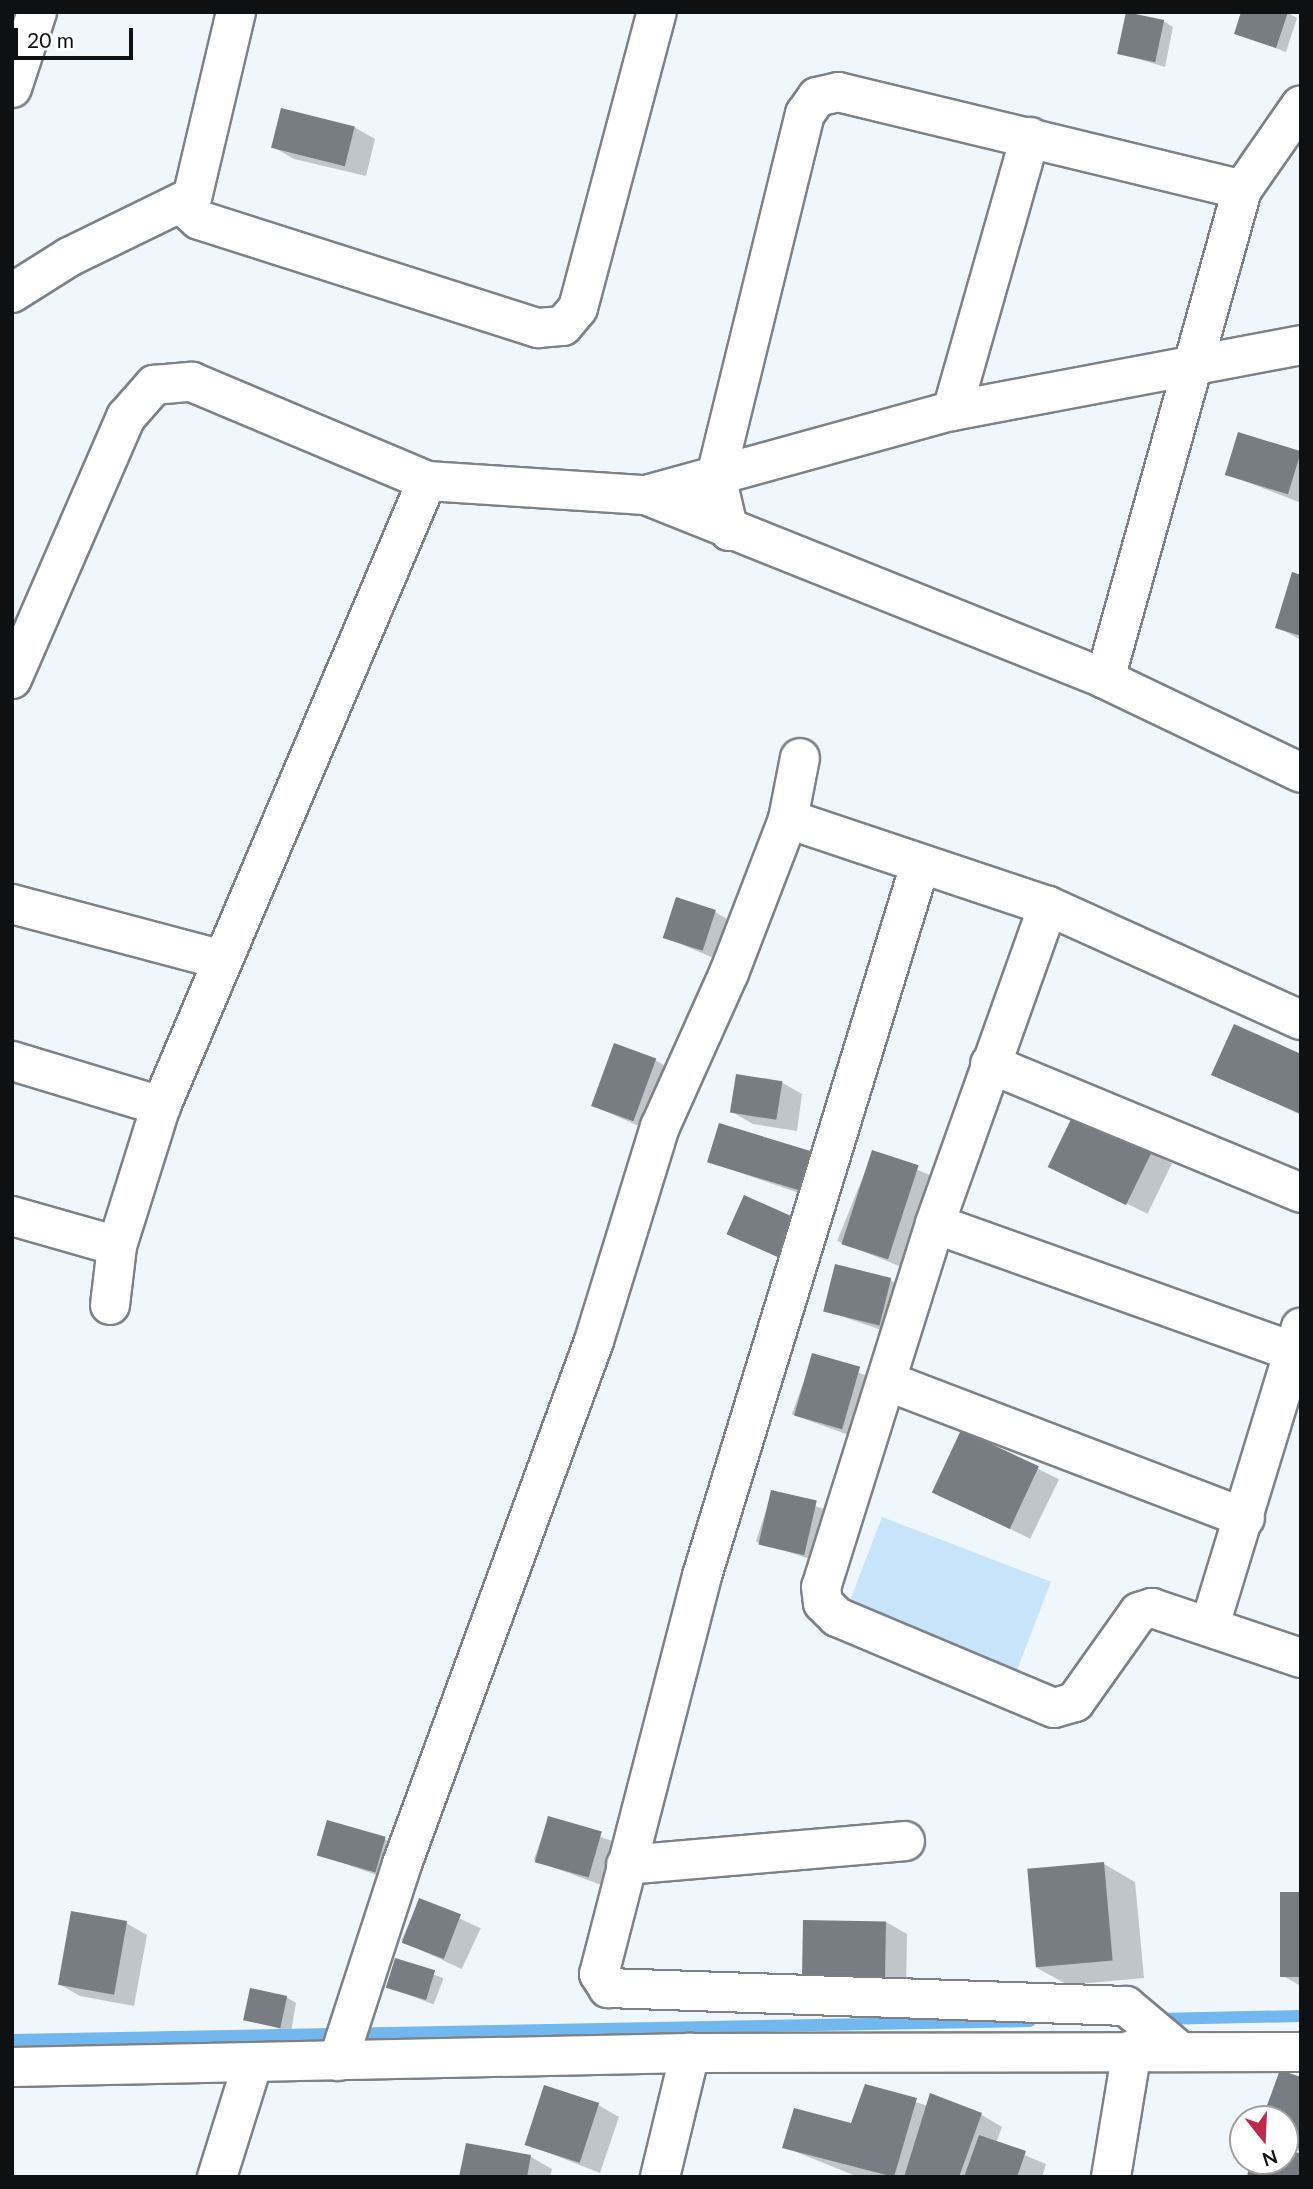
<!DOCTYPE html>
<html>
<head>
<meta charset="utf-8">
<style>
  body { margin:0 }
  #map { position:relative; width:1313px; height:2189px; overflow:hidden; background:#f0f7fc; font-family:Lato,sans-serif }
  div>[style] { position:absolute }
  .green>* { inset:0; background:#c8e4fb; transform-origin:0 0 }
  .shadow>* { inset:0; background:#0003; transform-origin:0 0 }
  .stream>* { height:12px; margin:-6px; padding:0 6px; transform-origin:6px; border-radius:6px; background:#72b8ee }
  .building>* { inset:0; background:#777d82; transform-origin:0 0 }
  .roads { filter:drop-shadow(2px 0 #7c8287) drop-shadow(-2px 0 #7c8287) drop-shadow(0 2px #7c8287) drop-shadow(0 -2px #7c8287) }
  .minor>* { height:38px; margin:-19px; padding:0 19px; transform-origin:19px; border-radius:19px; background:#fff }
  span { translate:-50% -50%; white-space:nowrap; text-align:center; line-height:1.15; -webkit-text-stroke:5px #fff; paint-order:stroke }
  .frame { position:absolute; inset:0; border:14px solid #0e1012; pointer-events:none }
  .north { position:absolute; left:1229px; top:2105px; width:70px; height:70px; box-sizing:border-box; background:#fff; border:2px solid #9f9fa0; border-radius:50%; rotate:162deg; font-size:19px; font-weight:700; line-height:28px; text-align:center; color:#0e1012 }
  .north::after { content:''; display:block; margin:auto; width:24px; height:32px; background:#bc2b4a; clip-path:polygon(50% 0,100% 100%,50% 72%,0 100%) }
  .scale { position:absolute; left:14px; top:28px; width:119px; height:32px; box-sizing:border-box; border:4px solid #0e1012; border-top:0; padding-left:9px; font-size:21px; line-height:24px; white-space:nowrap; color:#0e1012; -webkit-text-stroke:5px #fff; paint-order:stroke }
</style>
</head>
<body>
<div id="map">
  <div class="green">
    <div style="left:882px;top:1517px;width:181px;height:94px;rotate:21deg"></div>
  </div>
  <div class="shadow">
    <div style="clip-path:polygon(1286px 12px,1297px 18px,1286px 52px,1236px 33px)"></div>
    <div style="clip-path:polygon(1163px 21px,1173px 27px,1165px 67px,1118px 53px)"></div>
    <div style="clip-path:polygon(354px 127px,375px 139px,366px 176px,294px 159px,273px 147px)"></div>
    <div style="clip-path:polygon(1239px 434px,1301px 452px,1301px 503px,1227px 474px)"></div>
    <div style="clip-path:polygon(1301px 577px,1301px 640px,1277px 627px)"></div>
    <div style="clip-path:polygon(715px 912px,736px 924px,723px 962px,664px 937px)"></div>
    <div style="clip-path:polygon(1301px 1056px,1301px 1115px,1213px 1074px)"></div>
    <div style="clip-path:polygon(655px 1060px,676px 1072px,652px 1132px,592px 1105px)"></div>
    <div style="clip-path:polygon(781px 1082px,802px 1094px,797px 1131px,753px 1124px,732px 1112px)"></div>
    <div style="left:1075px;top:1116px;width:108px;height:56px;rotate:26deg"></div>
    <div style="left:873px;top:1152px;width:71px;height:96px;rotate:22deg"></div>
    <div style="clip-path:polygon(818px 1154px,828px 1203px,709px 1162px)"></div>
    <div style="clip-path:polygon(890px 1280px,911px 1292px,899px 1336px,826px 1311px)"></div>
    <div style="left:813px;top:1356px;width:72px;height:62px;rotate:20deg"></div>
    <div style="left:962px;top:1432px;width:108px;height:66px;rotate:26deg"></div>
    <div style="left:772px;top:1492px;width:70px;height:52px;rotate:18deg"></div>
    <div style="left:549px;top:1818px;width:78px;height:45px;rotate:20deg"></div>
    <div style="clip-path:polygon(385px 1839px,406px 1851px,396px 1882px,318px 1854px)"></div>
    <div style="clip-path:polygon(1104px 1864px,1135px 1882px,1144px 1978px,1068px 1985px,1037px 1968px)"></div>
    <div style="clip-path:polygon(1301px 1893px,1301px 1986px,1283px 1976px)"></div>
    <div style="left:420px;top:1900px;width:67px;height:45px;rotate:25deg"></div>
    <div style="clip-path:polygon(886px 1922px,907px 1934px,906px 1996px,825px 1996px)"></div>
    <div style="clip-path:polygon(126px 1923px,147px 1935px,134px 2006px,80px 1996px,59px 1984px)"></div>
    <div style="left:396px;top:1960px;width:51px;height:28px;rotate:21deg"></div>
    <div style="clip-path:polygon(286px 1997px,296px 2003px,291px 2032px,246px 2019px)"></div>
    <div style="clip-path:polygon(1301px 2079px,1301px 2152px,1285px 2147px,1285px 2119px,1264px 2119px)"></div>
    <div style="clip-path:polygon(866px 2086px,928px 2106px,931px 2095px,982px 2115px,1002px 2127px,996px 2143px,1046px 2164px,1042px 2177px,858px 2177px,784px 2147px,852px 2125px)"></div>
    <div style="clip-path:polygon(598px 2105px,619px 2117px,600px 2173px,526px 2144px)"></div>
    <div style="clip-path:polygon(467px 2145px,531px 2157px,552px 2169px,550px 2177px,461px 2177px)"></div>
  </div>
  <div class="stream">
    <div style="left:1157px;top:2019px;width:144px;rotate:-1.2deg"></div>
    <div style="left:12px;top:2040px;width:1018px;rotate:-1.07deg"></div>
  </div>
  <div class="building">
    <div style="left:1126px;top:12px;width:39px;height:43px;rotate:12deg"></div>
    <div style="clip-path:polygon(1241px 12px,1288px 12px,1276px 48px,1234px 34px)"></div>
    <div style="left:281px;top:108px;width:76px;height:41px;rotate:14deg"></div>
    <div style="left:1238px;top:432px;width:66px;height:45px;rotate:17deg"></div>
    <div style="clip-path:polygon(1292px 572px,1301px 575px,1301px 636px,1275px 628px)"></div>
    <div style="left:676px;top:897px;width:42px;height:43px;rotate:18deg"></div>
    <div style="clip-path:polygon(1234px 1024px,1301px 1054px,1301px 1114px,1211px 1075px)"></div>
    <div style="left:614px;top:1043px;width:45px;height:67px;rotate:20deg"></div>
    <div style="left:736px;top:1074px;width:47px;height:39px;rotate:9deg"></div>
    <div style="left:1074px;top:1113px;width:87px;height:60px;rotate:26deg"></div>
    <div style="left:719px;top:1123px;width:104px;height:41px;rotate:17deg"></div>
    <div style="left:872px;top:1150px;width:49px;height:99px;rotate:18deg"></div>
    <div style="left:744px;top:1195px;width:68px;height:43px;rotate:24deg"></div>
    <div style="left:835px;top:1264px;width:58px;height:49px;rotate:14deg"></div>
    <div style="left:812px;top:1353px;width:50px;height:65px;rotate:16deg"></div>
    <div style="left:961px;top:1430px;width:86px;height:69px;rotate:25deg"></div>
    <div style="left:771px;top:1490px;width:47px;height:56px;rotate:13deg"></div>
    <div style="left:548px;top:1816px;width:56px;height:48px;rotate:16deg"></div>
    <div style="left:327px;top:1820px;width:61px;height:37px;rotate:16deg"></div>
    <div style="left:1104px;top:1862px;width:99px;height:77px;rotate:85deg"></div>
    <div style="left:1280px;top:1892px;width:21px;height:85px"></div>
    <div style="left:419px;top:1898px;width:45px;height:48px;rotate:21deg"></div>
    <div style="left:71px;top:1911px;width:57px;height:75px;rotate:10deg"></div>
    <div style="left:803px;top:1920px;width:83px;height:65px;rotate:1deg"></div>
    <div style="left:395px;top:1958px;width:42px;height:31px;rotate:17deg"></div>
    <div style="left:250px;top:1988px;width:38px;height:33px;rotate:12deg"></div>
    <div style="clip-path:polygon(1280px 2070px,1301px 2077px,1301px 2149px,1285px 2144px,1285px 2119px,1262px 2119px)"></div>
    <div style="clip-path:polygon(865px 2084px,917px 2098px,894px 2177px,782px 2148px,794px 2108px,851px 2123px)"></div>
    <div style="left:544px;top:2085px;width:58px;height:63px;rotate:18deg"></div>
    <div style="clip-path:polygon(930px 2093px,982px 2113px,959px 2177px,904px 2177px)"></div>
    <div style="clip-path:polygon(979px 2135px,1026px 2151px,1017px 2177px,964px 2177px)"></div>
    <div style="clip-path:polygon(466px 2143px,531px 2155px,527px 2177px,459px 2177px)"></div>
    <div style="clip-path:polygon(1285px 2151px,1301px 2153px,1301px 2177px,1247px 2177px,1250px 2161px,1285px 2161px)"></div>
  </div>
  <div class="roads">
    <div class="minor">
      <div style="left:236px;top:12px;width:204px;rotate:103.3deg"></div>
      <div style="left:189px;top:211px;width:13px;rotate:42deg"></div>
      <div style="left:199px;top:220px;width:356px;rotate:17.7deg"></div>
      <div style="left:538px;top:328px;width:25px;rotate:-5deg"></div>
      <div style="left:563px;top:326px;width:23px;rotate:-50deg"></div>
      <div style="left:578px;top:308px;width:306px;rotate:-75.1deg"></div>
      <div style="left:12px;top:88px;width:80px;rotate:-71.8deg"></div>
      <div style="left:12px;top:293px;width:67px;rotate:-32.3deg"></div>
      <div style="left:69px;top:257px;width:132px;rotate:-26deg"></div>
      <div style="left:952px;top:411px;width:285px;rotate:-74.1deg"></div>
      <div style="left:646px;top:495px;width:495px;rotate:21.8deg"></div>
      <div style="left:1105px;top:679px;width:217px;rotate:25.6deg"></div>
      <div style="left:729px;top:531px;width:57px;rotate:-103.3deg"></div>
      <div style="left:716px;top:476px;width:373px;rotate:-76.2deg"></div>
      <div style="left:805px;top:114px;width:21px;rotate:-55deg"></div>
      <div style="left:817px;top:97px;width:22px;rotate:-13deg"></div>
      <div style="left:838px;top:92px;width:416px;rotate:13.6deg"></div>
      <div style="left:1242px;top:190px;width:103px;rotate:-55.2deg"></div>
      <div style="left:12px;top:679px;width:286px;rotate:-66.5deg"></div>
      <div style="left:126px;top:417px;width:43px;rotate:-48.8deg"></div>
      <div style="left:154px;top:385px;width:38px;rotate:-5deg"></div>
      <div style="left:192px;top:382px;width:255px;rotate:22.8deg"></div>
      <div style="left:1105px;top:679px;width:508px;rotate:-74.35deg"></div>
      <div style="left:788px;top:819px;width:62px;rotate:-78.9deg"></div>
      <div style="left:920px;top:865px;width:744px;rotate:107.05deg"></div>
      <div style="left:702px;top:1576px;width:411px;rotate:104.5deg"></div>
      <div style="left:599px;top:1974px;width:17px;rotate:57deg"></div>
      <div style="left:608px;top:1988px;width:518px;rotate:1.99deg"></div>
      <div style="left:1126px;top:2006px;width:67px;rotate:40.1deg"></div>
      <div style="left:12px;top:904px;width:217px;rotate:14.9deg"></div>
      <div style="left:1048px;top:906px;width:337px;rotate:109.6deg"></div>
      <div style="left:935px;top:1224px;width:380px;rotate:107.4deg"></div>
      <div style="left:821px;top:1587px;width:16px;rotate:83deg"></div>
      <div style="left:823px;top:1603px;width:20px;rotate:45deg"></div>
      <div style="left:837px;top:1617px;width:235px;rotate:22.8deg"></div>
      <div style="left:1054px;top:1708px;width:22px;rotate:-16deg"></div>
      <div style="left:1075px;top:1702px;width:110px;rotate:-54.6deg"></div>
      <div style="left:1139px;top:1612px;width:14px;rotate:-17deg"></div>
      <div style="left:1152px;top:1608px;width:157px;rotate:18.6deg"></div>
      <div style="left:12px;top:1061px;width:156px;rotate:16.8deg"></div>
      <div style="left:990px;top:1064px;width:337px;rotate:22.5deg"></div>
      <div style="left:12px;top:1216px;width:109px;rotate:15.9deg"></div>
      <div style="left:935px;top:1224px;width:381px;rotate:19.6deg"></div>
      <div style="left:110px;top:1305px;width:59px;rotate:-83.2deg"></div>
      <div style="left:117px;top:1246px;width:147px;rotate:-72.6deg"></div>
      <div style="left:161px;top:1106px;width:679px;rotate:-66.95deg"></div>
      <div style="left:427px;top:481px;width:219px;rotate:3.7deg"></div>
      <div style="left:646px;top:495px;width:317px;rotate:-15.4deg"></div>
      <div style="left:952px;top:411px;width:355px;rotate:-10.7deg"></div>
      <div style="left:889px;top:1382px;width:381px;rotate:20.9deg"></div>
      <div style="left:1210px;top:1625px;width:311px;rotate:-73deg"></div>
      <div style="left:626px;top:1865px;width:280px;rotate:-4.9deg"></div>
      <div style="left:338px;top:2061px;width:207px;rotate:-72deg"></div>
      <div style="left:402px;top:1864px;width:557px;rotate:-69.84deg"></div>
      <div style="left:594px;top:1341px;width:224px;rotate:-72.9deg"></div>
      <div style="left:660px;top:1127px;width:169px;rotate:-65.9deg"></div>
      <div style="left:729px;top:973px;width:165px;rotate:-69deg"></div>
      <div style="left:788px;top:819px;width:274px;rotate:18.5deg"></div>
      <div style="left:1048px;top:906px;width:277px;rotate:24.3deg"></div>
      <div style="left:12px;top:2067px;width:678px;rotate:-1.18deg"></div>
      <div style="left:690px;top:2053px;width:611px;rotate:-0.09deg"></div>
      <div style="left:217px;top:2177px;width:117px;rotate:-72.6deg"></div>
      <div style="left:660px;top:2177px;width:128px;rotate:-76.4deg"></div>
      <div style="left:1111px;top:2177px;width:129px;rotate:-80.6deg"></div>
    </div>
  </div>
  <div class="frame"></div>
  <div class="north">N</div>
  <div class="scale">20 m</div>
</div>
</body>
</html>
